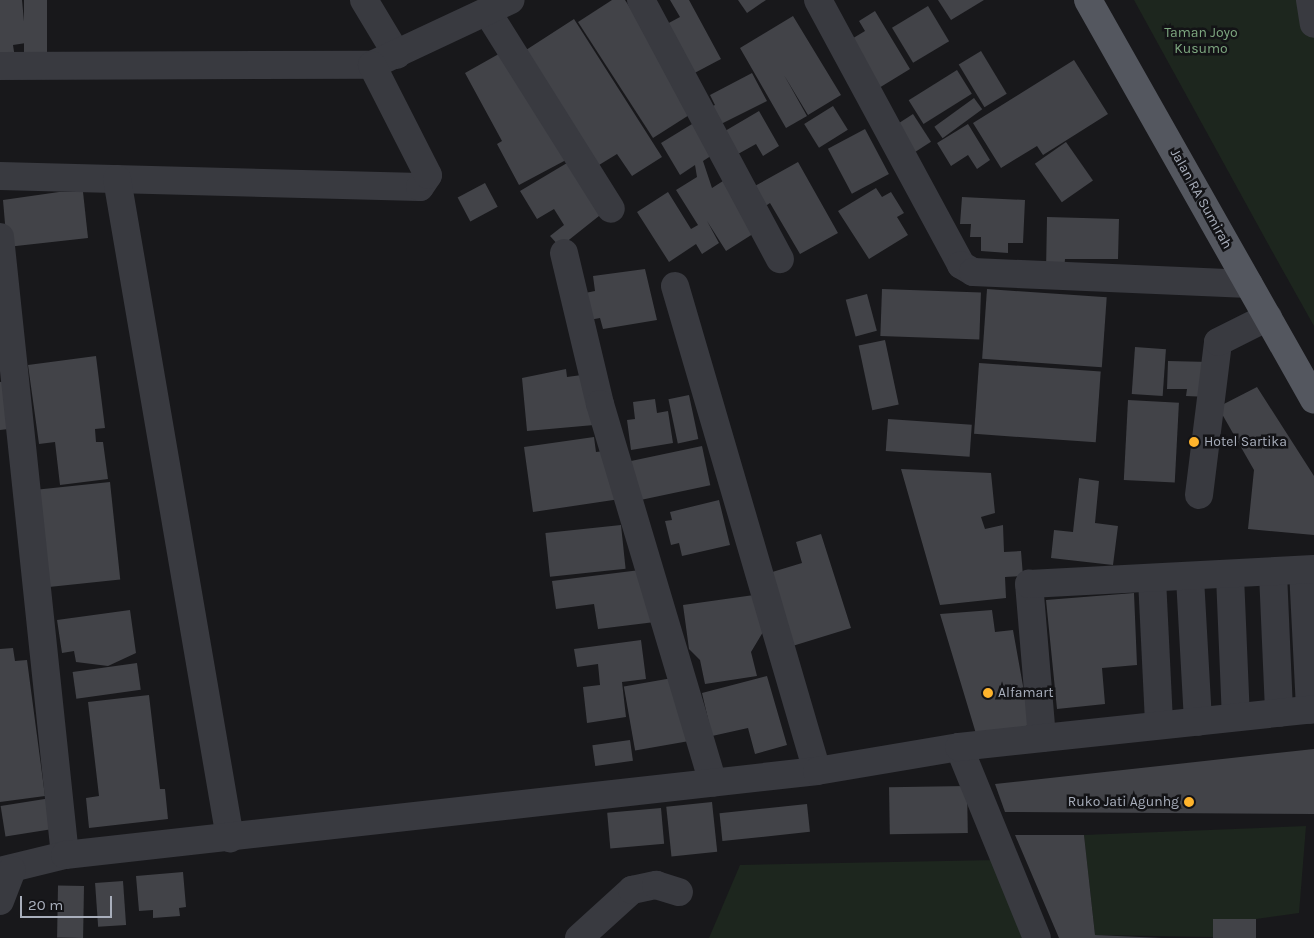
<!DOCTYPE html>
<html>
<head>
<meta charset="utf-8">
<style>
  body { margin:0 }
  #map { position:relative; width:1314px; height:938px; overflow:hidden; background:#18181b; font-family:Karla,sans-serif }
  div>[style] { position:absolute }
  .green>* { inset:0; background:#1d261e }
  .building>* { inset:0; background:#424348; transform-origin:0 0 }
  .minor>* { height:28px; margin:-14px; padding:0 14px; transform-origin:14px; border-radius:14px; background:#393a40 }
  .major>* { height:28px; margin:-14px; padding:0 14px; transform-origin:14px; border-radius:14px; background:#54575f }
  .dots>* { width:14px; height:14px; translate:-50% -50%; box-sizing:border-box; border:2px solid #131316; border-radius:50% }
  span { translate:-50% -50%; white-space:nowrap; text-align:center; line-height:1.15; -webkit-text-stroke:5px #131316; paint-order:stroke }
  .park-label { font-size:14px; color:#7ea880 }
  .street-label { font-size:14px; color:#a9afbc }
  .poi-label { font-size:14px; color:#a9afbc }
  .left { translate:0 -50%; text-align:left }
  .right { translate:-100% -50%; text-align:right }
  .scale { position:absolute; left:20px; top:896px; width:92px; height:22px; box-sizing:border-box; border:2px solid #a9afbc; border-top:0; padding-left:6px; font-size:15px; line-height:18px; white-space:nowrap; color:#a9afbc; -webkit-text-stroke:4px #131316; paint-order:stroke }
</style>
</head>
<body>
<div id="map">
  <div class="green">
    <div style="clip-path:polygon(1134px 0,1314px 0,1314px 326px,1272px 251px)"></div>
    <div style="clip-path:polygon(1306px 826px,1299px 913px,1256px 919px,1214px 919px,1214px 937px,1095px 935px,1084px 835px)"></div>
    <div style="clip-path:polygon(997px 860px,1028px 938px,709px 938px,740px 865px)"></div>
  </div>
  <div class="building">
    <div style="clip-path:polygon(0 0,22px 0,26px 43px,13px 45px,15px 58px,0 60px)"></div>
    <div style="left:24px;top:0;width:23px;height:62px"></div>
    <div style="clip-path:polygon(612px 0,625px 0,697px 110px,653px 138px,578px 22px)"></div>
    <div style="clip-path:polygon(670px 0,689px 0,721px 59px,687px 77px,665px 25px,680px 17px)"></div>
    <div style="clip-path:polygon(738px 0,766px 0,747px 13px)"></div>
    <div style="clip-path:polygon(938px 0,984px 0,951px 20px)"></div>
    <div style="left:928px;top:6px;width:41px;height:42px;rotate:59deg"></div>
    <div style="clip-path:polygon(875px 11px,910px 69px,874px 91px,845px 43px,865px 31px,859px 21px)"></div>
    <div style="clip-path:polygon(793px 16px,841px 95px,808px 115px,784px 75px,807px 116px,786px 128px,740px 48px)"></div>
    <div style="clip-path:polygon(574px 19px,662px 157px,632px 176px,617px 154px,599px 165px,526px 50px)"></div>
    <div style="clip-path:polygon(504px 51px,566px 160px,519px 185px,497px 144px,502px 141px,465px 73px)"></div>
    <div style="left:981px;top:51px;width:50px;height:26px;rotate:59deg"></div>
    <div style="clip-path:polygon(1074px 60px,1108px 114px,1043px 155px,1037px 146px,1001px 168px,973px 123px)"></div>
    <div style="left:957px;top:70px;width:28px;height:57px;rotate:58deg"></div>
    <div style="clip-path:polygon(752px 73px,767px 101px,719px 125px,710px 107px,715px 105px,710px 95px)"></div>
    <div style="left:974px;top:98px;width:14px;height:49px;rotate:54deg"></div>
    <div style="left:833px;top:106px;width:28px;height:34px;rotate:58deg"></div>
    <div style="clip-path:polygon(759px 111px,779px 146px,763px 156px,756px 144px,738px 154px,725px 131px)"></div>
    <div style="left:913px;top:114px;width:33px;height:24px;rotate:57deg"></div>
    <div style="clip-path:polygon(697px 121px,717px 152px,703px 161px,712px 188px,723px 181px,756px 232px,726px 251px,707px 221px,719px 243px,702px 254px,696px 244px,669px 262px,637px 212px,668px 192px,691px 229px,698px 225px,676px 190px,697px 177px,695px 165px,680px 175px,661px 143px)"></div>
    <div style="clip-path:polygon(968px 124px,990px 160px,977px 169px,968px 155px,951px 166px,937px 143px)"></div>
    <div style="left:865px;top:129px;width:51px;height:42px;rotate:62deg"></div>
    <div style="left:1066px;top:142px;width:47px;height:38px;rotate:55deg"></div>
    <div style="clip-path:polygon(572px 160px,604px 212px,560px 247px,550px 236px,564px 225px,554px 209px,537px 219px,520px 191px)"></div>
    <div style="clip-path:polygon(798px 162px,838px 233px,800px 254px,770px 203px,764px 207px,753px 187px)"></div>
    <div style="left:485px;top:183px;width:27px;height:31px;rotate:62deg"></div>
    <div style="clip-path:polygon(876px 188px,882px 197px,891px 192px,904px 213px,897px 217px,908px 235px,869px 259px,838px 211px)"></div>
    <div style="clip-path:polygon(59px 192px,83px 192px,88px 238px,7px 247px,3px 200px)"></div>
    <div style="clip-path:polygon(962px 197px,1025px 200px,1023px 243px,1008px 243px,1008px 253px,981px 251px,981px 237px,970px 237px,971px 224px,960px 224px)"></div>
    <div style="clip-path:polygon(1047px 217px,1119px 219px,1118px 259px,1065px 259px,1064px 272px,1046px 272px)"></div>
    <div style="clip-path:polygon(645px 269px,657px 320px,603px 329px,600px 318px,584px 321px,580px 294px,595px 291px,593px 276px)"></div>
    <div style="left:882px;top:289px;width:99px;height:47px;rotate:2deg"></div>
    <div style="left:987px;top:289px;width:120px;height:70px;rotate:4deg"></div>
    <div style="left:867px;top:294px;width:38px;height:22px;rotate:75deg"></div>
    <div style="left:885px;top:340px;width:66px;height:27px;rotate:78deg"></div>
    <div style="left:1135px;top:347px;width:31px;height:47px;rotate:4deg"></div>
    <div style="clip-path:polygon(96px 356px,105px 428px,95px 429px,96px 442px,103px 442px,108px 479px,60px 485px,55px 442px,39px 444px,28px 365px)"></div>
    <div style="clip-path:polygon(1168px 361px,1210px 362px,1209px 397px,1186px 396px,1187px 389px,1167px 389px)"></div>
    <div style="left:979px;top:363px;width:122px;height:71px;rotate:4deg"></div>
    <div style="clip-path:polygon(566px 369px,567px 377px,589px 374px,594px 425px,527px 431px,522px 378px)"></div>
    <div style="clip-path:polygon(12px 381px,17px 428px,0 430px,0 382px)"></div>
    <div style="clip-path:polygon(1257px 387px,1314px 476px,1314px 535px,1248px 529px,1254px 470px,1218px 407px)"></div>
    <div style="left:689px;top:395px;width:45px;height:21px;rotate:78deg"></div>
    <div style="clip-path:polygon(655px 399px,657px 413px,668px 411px,673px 443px,631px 450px,627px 420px,635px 419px,633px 402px)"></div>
    <div style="left:1128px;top:400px;width:51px;height:80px;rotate:3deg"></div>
    <div style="left:888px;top:419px;width:84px;height:32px;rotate:4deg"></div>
    <div style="clip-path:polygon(594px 437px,596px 452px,612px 450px,620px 499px,533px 512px,524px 447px)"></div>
    <div style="left:702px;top:446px;width:40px;height:75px;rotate:78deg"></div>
    <div style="clip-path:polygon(901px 469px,991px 473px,995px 513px,981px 517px,985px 529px,1003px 525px,1004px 552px,1021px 551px,1023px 576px,1005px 577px,1006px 598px,940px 605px)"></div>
    <div style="clip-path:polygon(1079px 478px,1099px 481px,1095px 523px,1118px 526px,1113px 565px,1051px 558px,1054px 530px,1073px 532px)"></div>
    <div style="left:110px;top:482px;width:98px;height:74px;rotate:84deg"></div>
    <div style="clip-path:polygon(719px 500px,730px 545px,682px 556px,679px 543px,671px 545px,665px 521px,672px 520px,670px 512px)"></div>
    <div style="left:621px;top:525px;width:44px;height:76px;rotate:84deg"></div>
    <div style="clip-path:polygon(821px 534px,851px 628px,786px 648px,769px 573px,802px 563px,796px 542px)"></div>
    <div style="clip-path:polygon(648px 569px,655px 622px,598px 629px,594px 604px,556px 609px,552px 581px)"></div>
    <div style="clip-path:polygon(1134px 593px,1137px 665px,1102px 668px,1105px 704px,1057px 709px,1046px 600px)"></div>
    <div style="clip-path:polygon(754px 595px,763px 632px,751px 652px,757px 676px,705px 684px,700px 660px,689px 649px,683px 605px)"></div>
    <div style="clip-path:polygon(130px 610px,136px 653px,108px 666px,76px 662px,74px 651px,62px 653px,57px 620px)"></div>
    <div style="clip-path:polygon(992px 610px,995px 632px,1013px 630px,1030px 725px,977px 737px,940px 614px)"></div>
    <div style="clip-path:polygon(641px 640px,646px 679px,622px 682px,626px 717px,587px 723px,583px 687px,600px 685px,598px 664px,577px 667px,574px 649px)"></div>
    <div style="clip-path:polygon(13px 648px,15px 661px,27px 660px,45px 796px,0 802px,0 649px)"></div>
    <div style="left:137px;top:663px;width:27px;height:65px;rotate:82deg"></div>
    <div style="clip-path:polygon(767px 676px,787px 745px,755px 754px,748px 728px,712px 736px,702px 693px)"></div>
    <div style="left:678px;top:677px;width:65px;height:55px;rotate:80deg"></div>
    <div style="clip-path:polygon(149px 695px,160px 789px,165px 789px,168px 819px,89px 828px,86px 798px,99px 796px,88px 702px)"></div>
    <div style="left:630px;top:740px;width:21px;height:38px;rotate:82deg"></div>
    <div style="clip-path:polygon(1314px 749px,1314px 814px,1005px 812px,995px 784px)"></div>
    <div style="left:967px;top:786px;width:47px;height:78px;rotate:89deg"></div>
    <div style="left:51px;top:798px;width:31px;height:51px;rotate:81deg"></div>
    <div style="left:712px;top:802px;width:50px;height:46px;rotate:84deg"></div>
    <div style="left:807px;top:804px;width:28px;height:88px;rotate:84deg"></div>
    <div style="left:661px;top:808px;width:36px;height:54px;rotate:85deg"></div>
    <div style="clip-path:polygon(1015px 835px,1084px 835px,1095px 935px,1162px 938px,1059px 938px)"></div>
    <div style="clip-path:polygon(183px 872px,186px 907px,179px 908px,180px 916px,153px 918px,153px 910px,139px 911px,136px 876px)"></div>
    <div style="left:123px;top:881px;width:44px;height:28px;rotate:86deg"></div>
    <div style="left:84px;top:886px;width:52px;height:26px;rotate:91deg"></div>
    <div style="left:1213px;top:919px;width:43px;height:19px"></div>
  </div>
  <div class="minor">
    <div style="left:364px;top:0;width:64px;rotate:59deg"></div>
    <div style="left:641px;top:0;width:294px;rotate:61.8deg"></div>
    <div style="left:818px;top:0;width:301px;rotate:61.6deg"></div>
    <div style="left:961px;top:265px;width:14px;rotate:30deg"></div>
    <div style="left:973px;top:272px;width:276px;rotate:2.5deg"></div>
    <div style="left:1310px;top:0;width:24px;rotate:81deg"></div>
    <div style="left:488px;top:13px;width:231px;rotate:57.9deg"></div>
    <div style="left:0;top:66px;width:372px;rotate:-0.2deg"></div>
    <div style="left:372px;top:65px;width:153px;rotate:-25.1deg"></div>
    <div style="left:0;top:176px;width:420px;rotate:1.5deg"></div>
    <div style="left:420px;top:187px;width:14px;rotate:-56deg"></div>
    <div style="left:428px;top:175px;width:123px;rotate:-117deg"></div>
    <div style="left:117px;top:179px;width:669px;rotate:80.27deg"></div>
    <div style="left:0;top:237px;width:621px;rotate:84deg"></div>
    <div style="left:564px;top:253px;width:155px;rotate:76.6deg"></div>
    <div style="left:600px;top:404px;width:395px;rotate:73.4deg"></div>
    <div style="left:675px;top:286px;width:505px;rotate:73.68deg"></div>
    <div style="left:1199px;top:495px;width:154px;rotate:-82.9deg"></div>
    <div style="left:1218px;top:342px;width:56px;rotate:-26.6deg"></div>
    <div style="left:1303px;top:570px;width:140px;rotate:87.1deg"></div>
    <div style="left:1273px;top:573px;width:140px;rotate:87.5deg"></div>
    <div style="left:1230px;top:576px;width:141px;rotate:87.6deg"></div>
    <div style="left:1190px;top:578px;width:144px;rotate:86.8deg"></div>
    <div style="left:1152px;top:579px;width:145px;rotate:87.2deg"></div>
    <div style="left:1042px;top:738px;width:155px;rotate:-94.8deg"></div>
    <div style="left:1029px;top:584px;width:285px;rotate:-3deg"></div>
    <div style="left:959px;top:747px;width:206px;rotate:67.8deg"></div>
    <div style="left:0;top:871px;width:67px;rotate:-13.8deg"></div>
    <div style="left:65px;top:855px;width:757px;rotate:-6.37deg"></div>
    <div style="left:817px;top:771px;width:144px;rotate:-9.6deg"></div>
    <div style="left:959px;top:747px;width:357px;rotate:-6.1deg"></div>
    <div style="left:0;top:901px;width:33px;rotate:-69deg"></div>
    <div style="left:579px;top:938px;width:72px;rotate:-42.2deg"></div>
    <div style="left:632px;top:890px;width:25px;rotate:-12deg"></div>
    <div style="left:656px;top:885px;width:24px;rotate:17deg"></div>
  </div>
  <div class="major">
    <div style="left:1088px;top:0;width:459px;rotate:60.5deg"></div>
  </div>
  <div class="dots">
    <div style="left:1194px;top:442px;background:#ffb42c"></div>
    <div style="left:988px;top:693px;background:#ffb42c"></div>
    <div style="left:1189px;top:802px;background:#ffb42c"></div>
  </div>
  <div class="park-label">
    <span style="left:1201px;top:41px">Taman Joyo<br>Kusumo</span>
  </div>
  <div class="street-label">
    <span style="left:1201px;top:199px;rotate:61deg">Jalan RA Sumirah</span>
  </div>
  <div class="poi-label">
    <span class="left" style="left:1204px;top:442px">Hotel Sartika</span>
    <span class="left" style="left:998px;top:693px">Alfamart</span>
    <span class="right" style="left:1179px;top:802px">Ruko Jati Agunhg</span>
  </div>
  <div class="scale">20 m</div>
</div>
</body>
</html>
